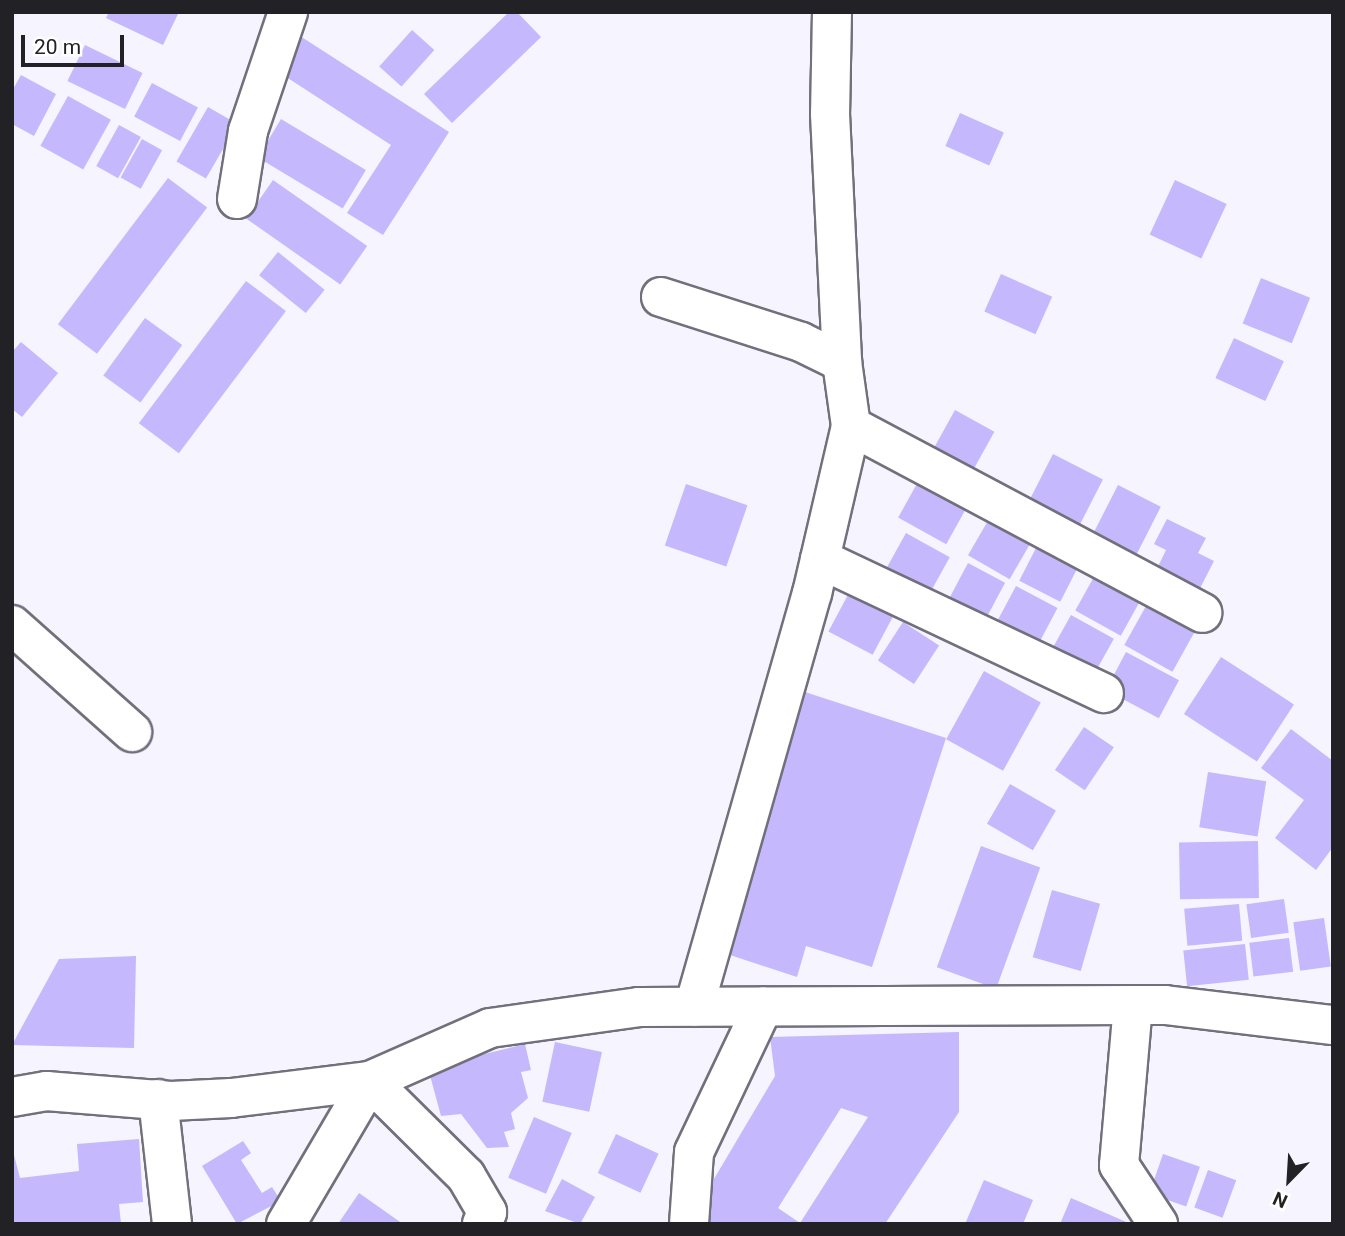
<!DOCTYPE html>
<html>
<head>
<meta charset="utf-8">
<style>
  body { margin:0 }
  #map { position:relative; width:1345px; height:1236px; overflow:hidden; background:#f6f4ff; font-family:Roboto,sans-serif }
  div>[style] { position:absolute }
  .building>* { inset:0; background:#c5b8fd; transform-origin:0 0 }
  .roads { filter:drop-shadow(2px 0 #71707b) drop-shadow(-2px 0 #71707b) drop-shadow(0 2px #71707b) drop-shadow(0 -2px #71707b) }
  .minor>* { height:38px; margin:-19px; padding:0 19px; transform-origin:19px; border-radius:19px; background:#fff }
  span { translate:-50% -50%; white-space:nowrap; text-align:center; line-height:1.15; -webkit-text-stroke:7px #fff; paint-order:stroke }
  .frame { position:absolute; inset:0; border:14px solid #222126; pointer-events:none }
  .north { position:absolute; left:1254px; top:1145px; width:70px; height:70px; -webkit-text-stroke:5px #fff; paint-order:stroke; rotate:204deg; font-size:19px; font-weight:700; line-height:28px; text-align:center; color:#222126 }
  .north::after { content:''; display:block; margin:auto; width:24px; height:32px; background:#222126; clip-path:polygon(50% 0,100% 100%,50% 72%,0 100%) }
  .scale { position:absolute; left:21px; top:35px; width:103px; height:32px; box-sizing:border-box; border:4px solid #222126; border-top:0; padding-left:9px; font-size:21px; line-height:24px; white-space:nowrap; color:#222126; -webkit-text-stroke:5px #fff; paint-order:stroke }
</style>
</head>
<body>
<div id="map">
  <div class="building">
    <div style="clip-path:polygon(109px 12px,179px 12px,163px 45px,106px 18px)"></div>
    <div style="clip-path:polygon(509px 12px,517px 12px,541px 37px,452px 123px,424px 94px)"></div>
    <div style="left:412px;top:30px;width:30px;height:49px;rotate:42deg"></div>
    <div style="clip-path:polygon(300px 36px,449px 132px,383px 235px,347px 213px,391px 145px,277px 71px)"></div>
    <div style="left:85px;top:45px;width:64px;height:40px;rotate:26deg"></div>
    <div style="clip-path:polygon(21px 75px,56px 94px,34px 136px,12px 124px,12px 91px)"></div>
    <div style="left:152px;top:83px;width:52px;height:38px;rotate:28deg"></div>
    <div style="left:68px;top:96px;width:49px;height:57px;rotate:29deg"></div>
    <div style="left:208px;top:107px;width:34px;height:63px;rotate:30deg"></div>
    <div style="left:960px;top:113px;width:48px;height:36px;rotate:24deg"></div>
    <div style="left:281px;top:119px;width:99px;height:45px;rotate:31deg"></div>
    <div style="left:119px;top:125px;width:25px;height:47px;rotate:29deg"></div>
    <div style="left:142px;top:139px;width:23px;height:44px;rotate:29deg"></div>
    <div style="left:168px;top:178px;width:49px;height:183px;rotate:37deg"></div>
    <div style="left:273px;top:180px;width:115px;height:47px;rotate:35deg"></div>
    <div style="left:1175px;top:180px;width:57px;height:60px;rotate:25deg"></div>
    <div style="left:278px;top:252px;width:60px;height:30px;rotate:39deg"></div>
    <div style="left:1001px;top:274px;width:56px;height:41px;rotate:24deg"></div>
    <div style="left:1261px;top:278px;width:53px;height:49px;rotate:22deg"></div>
    <div style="left:246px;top:281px;width:50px;height:178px;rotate:37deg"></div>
    <div style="left:145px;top:318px;width:46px;height:71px;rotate:36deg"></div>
    <div style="left:1234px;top:338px;width:55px;height:44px;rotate:25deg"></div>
    <div style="clip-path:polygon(21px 342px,58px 373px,22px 417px,12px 409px,12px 352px)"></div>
    <div style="left:955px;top:410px;width:45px;height:48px;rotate:29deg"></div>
    <div style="left:1053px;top:454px;width:56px;height:59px;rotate:27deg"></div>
    <div style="left:919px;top:480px;width:55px;height:43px;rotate:29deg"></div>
    <div style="left:686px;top:484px;width:65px;height:65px;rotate:19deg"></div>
    <div style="left:1118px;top:485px;width:48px;height:54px;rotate:27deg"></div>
    <div style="left:989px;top:519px;width:48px;height:42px;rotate:30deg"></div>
    <div style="clip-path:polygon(1167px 519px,1206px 538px,1198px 553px,1214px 561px,1193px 602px,1151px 581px,1166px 550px,1154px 544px)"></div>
    <div style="left:906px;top:533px;width:50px;height:48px;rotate:29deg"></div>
    <div style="left:1037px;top:546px;width:46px;height:39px;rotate:27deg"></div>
    <div style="left:968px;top:563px;width:42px;height:48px;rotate:28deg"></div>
    <div style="left:1100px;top:566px;width:52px;height:51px;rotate:29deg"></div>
    <div style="left:1016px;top:586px;width:47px;height:46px;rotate:28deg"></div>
    <div style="left:851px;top:589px;width:50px;height:48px;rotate:28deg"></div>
    <div style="left:1151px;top:597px;width:55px;height:55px;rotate:29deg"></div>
    <div style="left:1071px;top:615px;width:49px;height:47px;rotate:29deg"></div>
    <div style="left:903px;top:622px;width:43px;height:46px;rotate:33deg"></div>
    <div style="left:1126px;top:652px;width:60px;height:43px;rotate:28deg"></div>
    <div style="left:1221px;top:657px;width:87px;height:68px;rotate:33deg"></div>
    <div style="left:984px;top:671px;width:65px;height:78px;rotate:29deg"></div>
    <div style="clip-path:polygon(805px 692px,946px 738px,872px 967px,806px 946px,797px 977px,721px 952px)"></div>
    <div style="left:1084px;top:727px;width:36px;height:52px;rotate:34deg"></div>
    <div style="clip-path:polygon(1291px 729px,1333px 761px,1333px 847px,1316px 870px,1275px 838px,1304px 800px,1261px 768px)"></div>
    <div style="left:1208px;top:772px;width:59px;height:56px;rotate:9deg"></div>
    <div style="left:1010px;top:784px;width:53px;height:46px;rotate:30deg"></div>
    <div style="left:1258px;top:841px;width:57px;height:79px;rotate:89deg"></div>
    <div style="left:981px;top:846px;width:63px;height:129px;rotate:20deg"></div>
    <div style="left:1052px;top:890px;width:50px;height:70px;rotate:16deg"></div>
    <div style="left:1284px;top:899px;width:34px;height:38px;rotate:82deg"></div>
    <div style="left:1239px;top:904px;width:37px;height:55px;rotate:85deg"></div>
    <div style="left:1324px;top:918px;width:49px;height:31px;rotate:82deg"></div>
    <div style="left:1289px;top:938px;width:34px;height:40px;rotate:83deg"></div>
    <div style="left:1245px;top:944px;width:36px;height:62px;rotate:84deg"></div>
    <div style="clip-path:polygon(136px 956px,134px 1048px,12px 1045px,59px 959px)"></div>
    <div style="clip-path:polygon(evenodd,959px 1032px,959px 1112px,885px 1224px,706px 1224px,695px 1211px,775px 1076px,770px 1037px,959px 1032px,841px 1108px,868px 1117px,800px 1223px,778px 1208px,841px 1108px)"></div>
    <div style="left:555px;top:1042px;width:48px;height:61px;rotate:12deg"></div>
    <div style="clip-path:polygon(525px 1044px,531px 1070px,521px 1072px,528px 1098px,511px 1113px,515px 1129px,504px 1132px,509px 1147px,487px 1148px,461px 1114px,441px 1116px,428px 1068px)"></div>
    <div style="left:534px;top:1117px;width:41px;height:66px;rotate:23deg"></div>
    <div style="left:616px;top:1134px;width:47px;height:43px;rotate:25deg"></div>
    <div style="clip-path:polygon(139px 1139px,143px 1202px,119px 1204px,121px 1224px,12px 1224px,12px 1147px,20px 1178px,79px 1171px,77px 1144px)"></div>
    <div style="clip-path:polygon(243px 1141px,251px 1153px,241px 1160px,262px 1193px,272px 1187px,281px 1201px,237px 1224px,202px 1166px)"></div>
    <div style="left:1163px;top:1154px;width:39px;height:42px;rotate:19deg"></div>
    <div style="left:1208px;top:1170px;width:30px;height:40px;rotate:20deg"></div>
    <div style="clip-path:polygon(562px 1179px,595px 1197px,580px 1224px,545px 1211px)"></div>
    <div style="clip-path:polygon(984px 1180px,1033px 1200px,1023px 1224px,965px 1224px)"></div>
    <div style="clip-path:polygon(359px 1193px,403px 1224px,338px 1224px)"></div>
    <div style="clip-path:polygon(1071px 1198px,1131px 1224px,1060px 1224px)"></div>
  </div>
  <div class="roads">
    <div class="minor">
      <div style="left:832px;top:12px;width:102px;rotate:91.1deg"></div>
      <div style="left:830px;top:114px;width:248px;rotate:87.2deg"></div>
      <div style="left:237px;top:199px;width:69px;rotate:-80.8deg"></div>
      <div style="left:248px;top:131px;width:126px;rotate:-71.4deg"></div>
      <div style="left:661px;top:297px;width:147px;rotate:17.8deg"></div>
      <div style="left:801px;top:342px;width:46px;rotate:26deg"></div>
      <div style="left:842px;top:362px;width:65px;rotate:82deg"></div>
      <div style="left:851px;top:426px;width:171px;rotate:103.1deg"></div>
      <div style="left:812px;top:593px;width:430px;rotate:105.9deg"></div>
      <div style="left:851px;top:426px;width:398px;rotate:28deg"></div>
      <div style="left:820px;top:559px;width:314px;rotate:25.3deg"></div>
      <div style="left:12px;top:625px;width:161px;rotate:41.7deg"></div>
      <div style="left:1133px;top:1005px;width:161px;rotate:95deg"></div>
      <div style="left:1119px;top:1165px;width:71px;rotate:56.5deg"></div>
      <div style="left:12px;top:1097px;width:35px;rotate:-10deg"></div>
      <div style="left:46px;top:1091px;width:125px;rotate:4.6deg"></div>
      <div style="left:171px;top:1101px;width:60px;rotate:-2.9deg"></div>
      <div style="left:231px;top:1098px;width:140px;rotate:-7deg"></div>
      <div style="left:370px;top:1081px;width:131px;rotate:-23.8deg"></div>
      <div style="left:490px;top:1028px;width:150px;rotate:-8deg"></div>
      <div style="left:639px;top:1007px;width:526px;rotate:-0.22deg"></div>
      <div style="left:1165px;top:1005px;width:169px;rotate:6.8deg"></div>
      <div style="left:158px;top:1099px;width:126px;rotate:83.6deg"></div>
      <div style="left:286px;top:1224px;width:166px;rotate:-59.6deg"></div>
      <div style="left:370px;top:1081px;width:135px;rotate:44.7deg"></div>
      <div style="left:466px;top:1176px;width:42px;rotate:59.7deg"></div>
      <div style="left:487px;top:1212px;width:13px;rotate:113deg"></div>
      <div style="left:689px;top:1224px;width:72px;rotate:-86deg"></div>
      <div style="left:694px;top:1152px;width:161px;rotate:-64.6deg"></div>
    </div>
  </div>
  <div class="frame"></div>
  <div class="north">N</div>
  <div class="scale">20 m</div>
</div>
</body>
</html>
